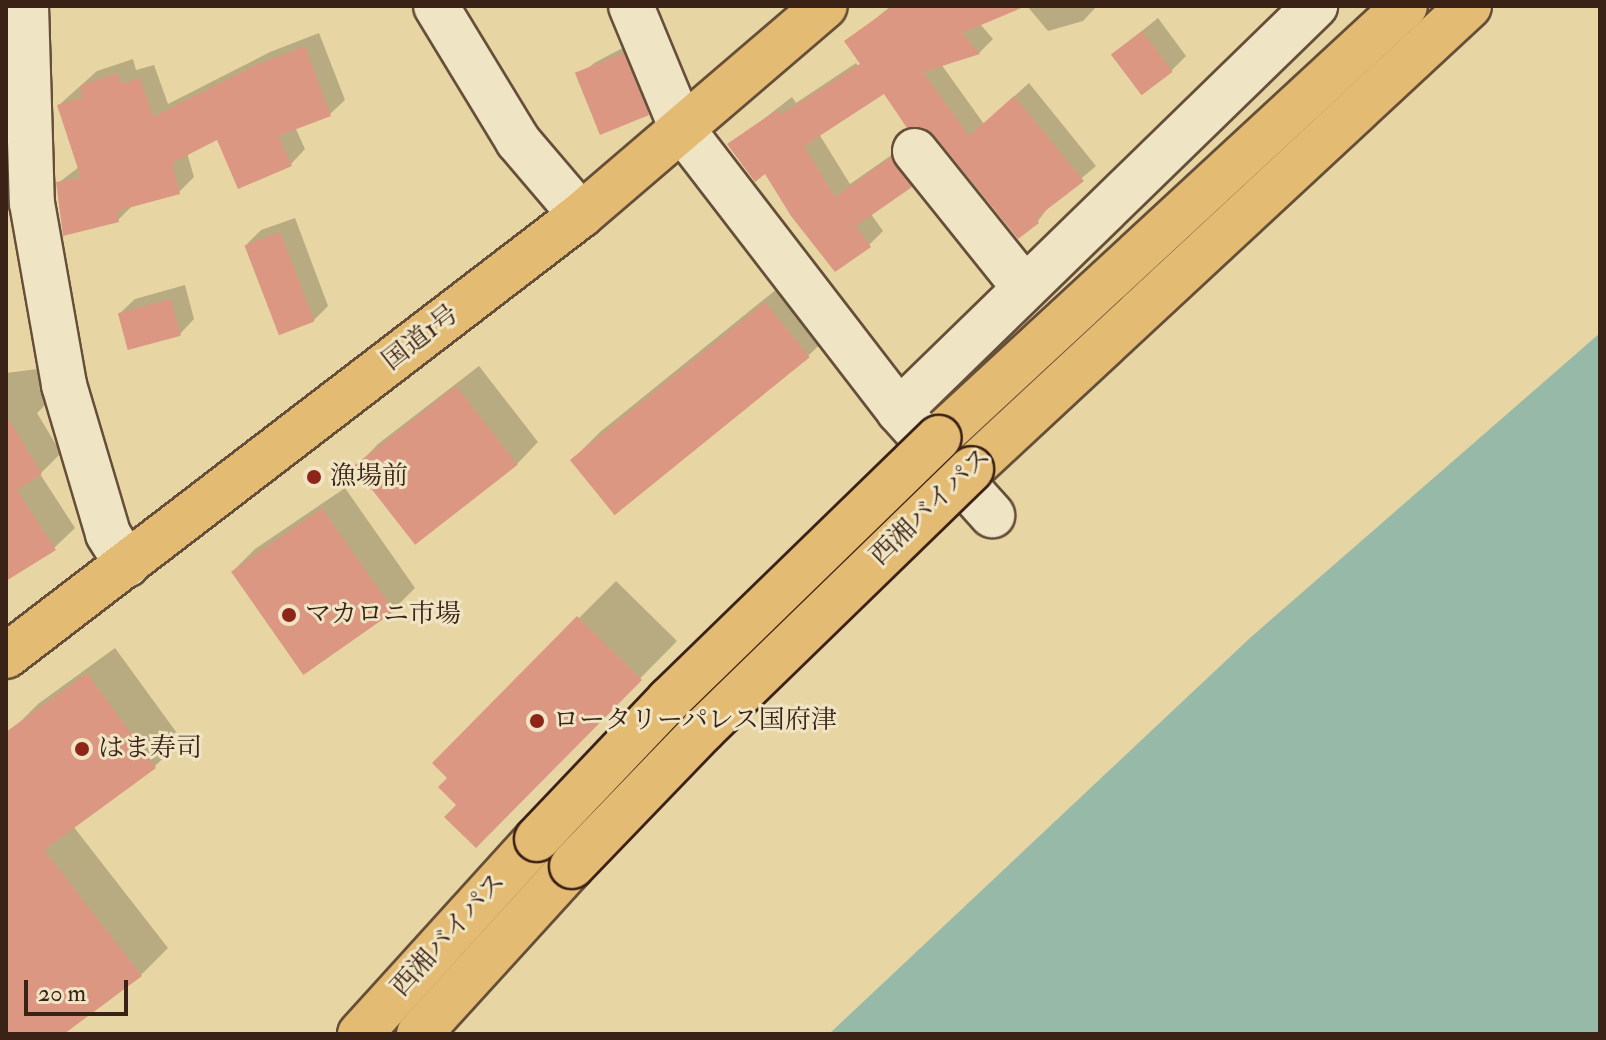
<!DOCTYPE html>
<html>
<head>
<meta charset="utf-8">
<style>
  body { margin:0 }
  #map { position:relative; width:1606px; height:1040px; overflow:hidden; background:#e7d6a3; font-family:"IM FELL Double Pica","Noto Serif JP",serif }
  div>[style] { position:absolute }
  .water>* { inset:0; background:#97b9a8 }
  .shadow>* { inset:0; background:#0003 }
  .building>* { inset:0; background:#db9781; transform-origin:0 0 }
  .roads { filter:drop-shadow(2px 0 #664f3a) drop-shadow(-2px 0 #664f3a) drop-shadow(0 2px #664f3a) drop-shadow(0 -2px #664f3a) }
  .minor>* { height:44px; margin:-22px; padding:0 22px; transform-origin:22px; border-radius:22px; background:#efe4c3 }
  .highway>* { height:44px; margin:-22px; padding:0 22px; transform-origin:22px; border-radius:22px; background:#e4bb72 }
  .bridges { filter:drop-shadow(2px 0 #3b2217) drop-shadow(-2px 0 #3b2217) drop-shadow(0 2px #3b2217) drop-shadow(0 -2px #3b2217) }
  .highway-bridge>* { height:44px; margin:-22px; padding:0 22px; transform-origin:22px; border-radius:22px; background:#e4bb72 }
  .dots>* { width:22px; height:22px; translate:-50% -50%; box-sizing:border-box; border:4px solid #efe4c3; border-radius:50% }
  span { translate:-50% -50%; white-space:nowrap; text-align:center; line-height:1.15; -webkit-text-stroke:6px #efe4c3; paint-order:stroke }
  .street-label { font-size:26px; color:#3b2217 }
  .poi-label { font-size:26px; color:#3b2217 }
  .left { translate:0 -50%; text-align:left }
  .frame { position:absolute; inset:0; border:8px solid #3b2217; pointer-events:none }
  .scale { position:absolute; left:24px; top:980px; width:104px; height:36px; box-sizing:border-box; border:4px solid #3b2217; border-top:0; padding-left:10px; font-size:24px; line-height:28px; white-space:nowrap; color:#3b2217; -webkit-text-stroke:6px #efe4c3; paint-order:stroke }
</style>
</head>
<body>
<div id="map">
  <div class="water">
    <div style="clip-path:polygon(1600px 333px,1600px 1034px,829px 1034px,1250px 638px)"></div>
  </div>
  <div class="shadow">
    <div style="clip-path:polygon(891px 6px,1025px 6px,980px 24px,993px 39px,979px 53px,941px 64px,984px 124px,1029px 83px,1096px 166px,1050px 205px,1038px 221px,885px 91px,819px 134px,850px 184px,906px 145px,925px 171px,871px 214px,883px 231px,869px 245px,730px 145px,792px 97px,796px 103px,856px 63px,860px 68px,866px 64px,853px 37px)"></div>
    <div style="clip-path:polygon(1027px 6px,1095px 6px,1096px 7px,1083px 21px,1048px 31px)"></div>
    <div style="clip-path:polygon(1158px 18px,1186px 56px,1171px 71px,1112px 55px)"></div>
    <div style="clip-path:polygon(319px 33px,345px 100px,330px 114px,295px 127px,305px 149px,291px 164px,218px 137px,187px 153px,194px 177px,179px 192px,134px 204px,118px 220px,58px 183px,79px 167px,59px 105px,97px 71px,133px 59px,136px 70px,154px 65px,168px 104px,270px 52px)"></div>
    <div style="clip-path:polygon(638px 40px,663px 98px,648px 113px,579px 77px,594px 63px)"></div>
    <div style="clip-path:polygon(6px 97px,18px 97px,20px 143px,6px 157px)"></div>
    <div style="clip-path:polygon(295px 218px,328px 306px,313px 321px,246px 245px,261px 230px)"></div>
    <div style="clip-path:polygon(794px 275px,837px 328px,809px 355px,615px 513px,572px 460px,600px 432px)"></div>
    <div style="clip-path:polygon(185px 285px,194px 319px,180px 334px,120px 313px,135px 299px)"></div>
    <div style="clip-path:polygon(479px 366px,538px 442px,517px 464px,357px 466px,378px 444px)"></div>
    <div style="clip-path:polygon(45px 368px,49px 401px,37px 413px,61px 453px,40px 474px,75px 528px,54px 548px,6px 578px,6px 373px)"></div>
    <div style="clip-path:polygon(345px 488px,415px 588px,393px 610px,303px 672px,233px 571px,255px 549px)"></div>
    <div style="clip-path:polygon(616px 581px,677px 641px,476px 845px,450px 778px,434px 763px)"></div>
    <div style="clip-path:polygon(115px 648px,182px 740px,155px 766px,73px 826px,168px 948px,141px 975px,60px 1034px,6px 1034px,6px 749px,11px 731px,38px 704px)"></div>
  </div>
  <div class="building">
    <div style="clip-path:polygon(893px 6px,1026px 6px,962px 33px,980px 54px,923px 72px,969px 136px,1014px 96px,1084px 181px,1036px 218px,1039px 223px,1018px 239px,934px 135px,923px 128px,907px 128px,884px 94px,804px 146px,835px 197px,891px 157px,912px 187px,856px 226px,871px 247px,835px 272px,791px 216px,765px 174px,755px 182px,727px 144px,777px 110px,781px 115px,860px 64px,844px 41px)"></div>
    <div style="left:1142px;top:31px;width:51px;height:39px;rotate:53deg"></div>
    <div style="clip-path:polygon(305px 46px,331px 116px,278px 136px,292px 166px,238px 189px,217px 140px,172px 163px,180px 194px,117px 211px,119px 222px,63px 236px,56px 182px,81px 178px,57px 105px,83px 97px,80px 86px,118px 73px,122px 84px,140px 78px,153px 117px,254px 66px)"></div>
    <div style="left:624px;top:53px;width:67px;height:53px;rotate:68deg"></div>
    <div style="left:280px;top:232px;width:96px;height:38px;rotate:69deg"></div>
    <div style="left:171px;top:299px;width:38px;height:55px;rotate:75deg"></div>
    <div style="left:765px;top:302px;width:71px;height:251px;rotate:51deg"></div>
    <div style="left:456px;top:386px;width:100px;height:130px;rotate:52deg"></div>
    <div style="clip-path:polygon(6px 415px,42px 474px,17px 490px,56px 550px,6px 581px)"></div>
    <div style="left:322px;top:508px;width:126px;height:111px;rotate:55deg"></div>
    <div style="clip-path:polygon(577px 616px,642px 680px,476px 848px,444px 817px,456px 805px,438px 787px,447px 778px,432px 763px)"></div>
    <div style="clip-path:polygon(87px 673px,156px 768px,44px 850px,142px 976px,64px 1034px,6px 1034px,6px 732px)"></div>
  </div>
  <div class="roads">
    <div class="minor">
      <div style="left:26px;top:6px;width:197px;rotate:88.3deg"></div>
      <div style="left:32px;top:203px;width:185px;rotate:80deg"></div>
      <div style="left:64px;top:385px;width:155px;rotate:73.5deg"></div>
      <div style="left:108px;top:534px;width:36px;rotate:58deg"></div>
      <div style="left:436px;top:6px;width:158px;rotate:58.7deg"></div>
      <div style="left:518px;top:141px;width:97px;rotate:49.6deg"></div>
      <div style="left:631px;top:6px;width:133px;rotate:67.5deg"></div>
      <div style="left:682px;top:129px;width:356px;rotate:52.4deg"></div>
      <div style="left:899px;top:411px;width:140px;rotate:48.2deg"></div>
      <div style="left:915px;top:151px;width:174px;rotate:51.3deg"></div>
      <div style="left:899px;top:411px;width:581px;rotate:-44.23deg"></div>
    </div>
    <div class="highway">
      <div style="left:938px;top:438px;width:636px;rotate:-42.77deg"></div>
      <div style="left:971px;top:469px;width:680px;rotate:-42.91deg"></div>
      <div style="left:6px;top:656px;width:725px;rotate:-37.49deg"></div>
      <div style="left:581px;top:215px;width:321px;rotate:-40.6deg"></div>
      <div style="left:360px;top:1034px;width:263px;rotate:-47.8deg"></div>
      <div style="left:419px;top:1034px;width:227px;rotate:-47.7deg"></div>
    </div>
  </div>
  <div class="bridges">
    <div class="highway-bridge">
      <div style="left:537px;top:839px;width:192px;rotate:-46.5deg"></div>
      <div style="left:669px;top:700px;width:376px;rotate:-44.2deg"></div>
      <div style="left:572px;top:866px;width:189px;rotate:-46.1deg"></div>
      <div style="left:703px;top:730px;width:374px;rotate:-44.2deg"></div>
    </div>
  </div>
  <div class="dots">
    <div style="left:314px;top:477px;background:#8f2418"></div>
    <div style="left:289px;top:615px;background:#8f2418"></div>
    <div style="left:537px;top:721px;background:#8f2418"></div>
    <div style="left:82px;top:749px;background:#8f2418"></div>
  </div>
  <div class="street-label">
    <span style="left:421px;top:338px;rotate:-38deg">国道1号</span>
    <span style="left:931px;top:507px;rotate:-44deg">西湘バイパス</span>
    <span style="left:449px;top:935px;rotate:-48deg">西湘バイパス</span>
  </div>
  <div class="poi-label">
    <span class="left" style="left:330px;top:477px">漁場前</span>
    <span class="left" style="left:305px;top:615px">マカロニ市場</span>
    <span class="left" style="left:553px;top:721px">ロータリーパレス国府津</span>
    <span class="left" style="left:98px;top:749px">はま寿司</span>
  </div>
  <div class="frame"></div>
  <div class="scale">20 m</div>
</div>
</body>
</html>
